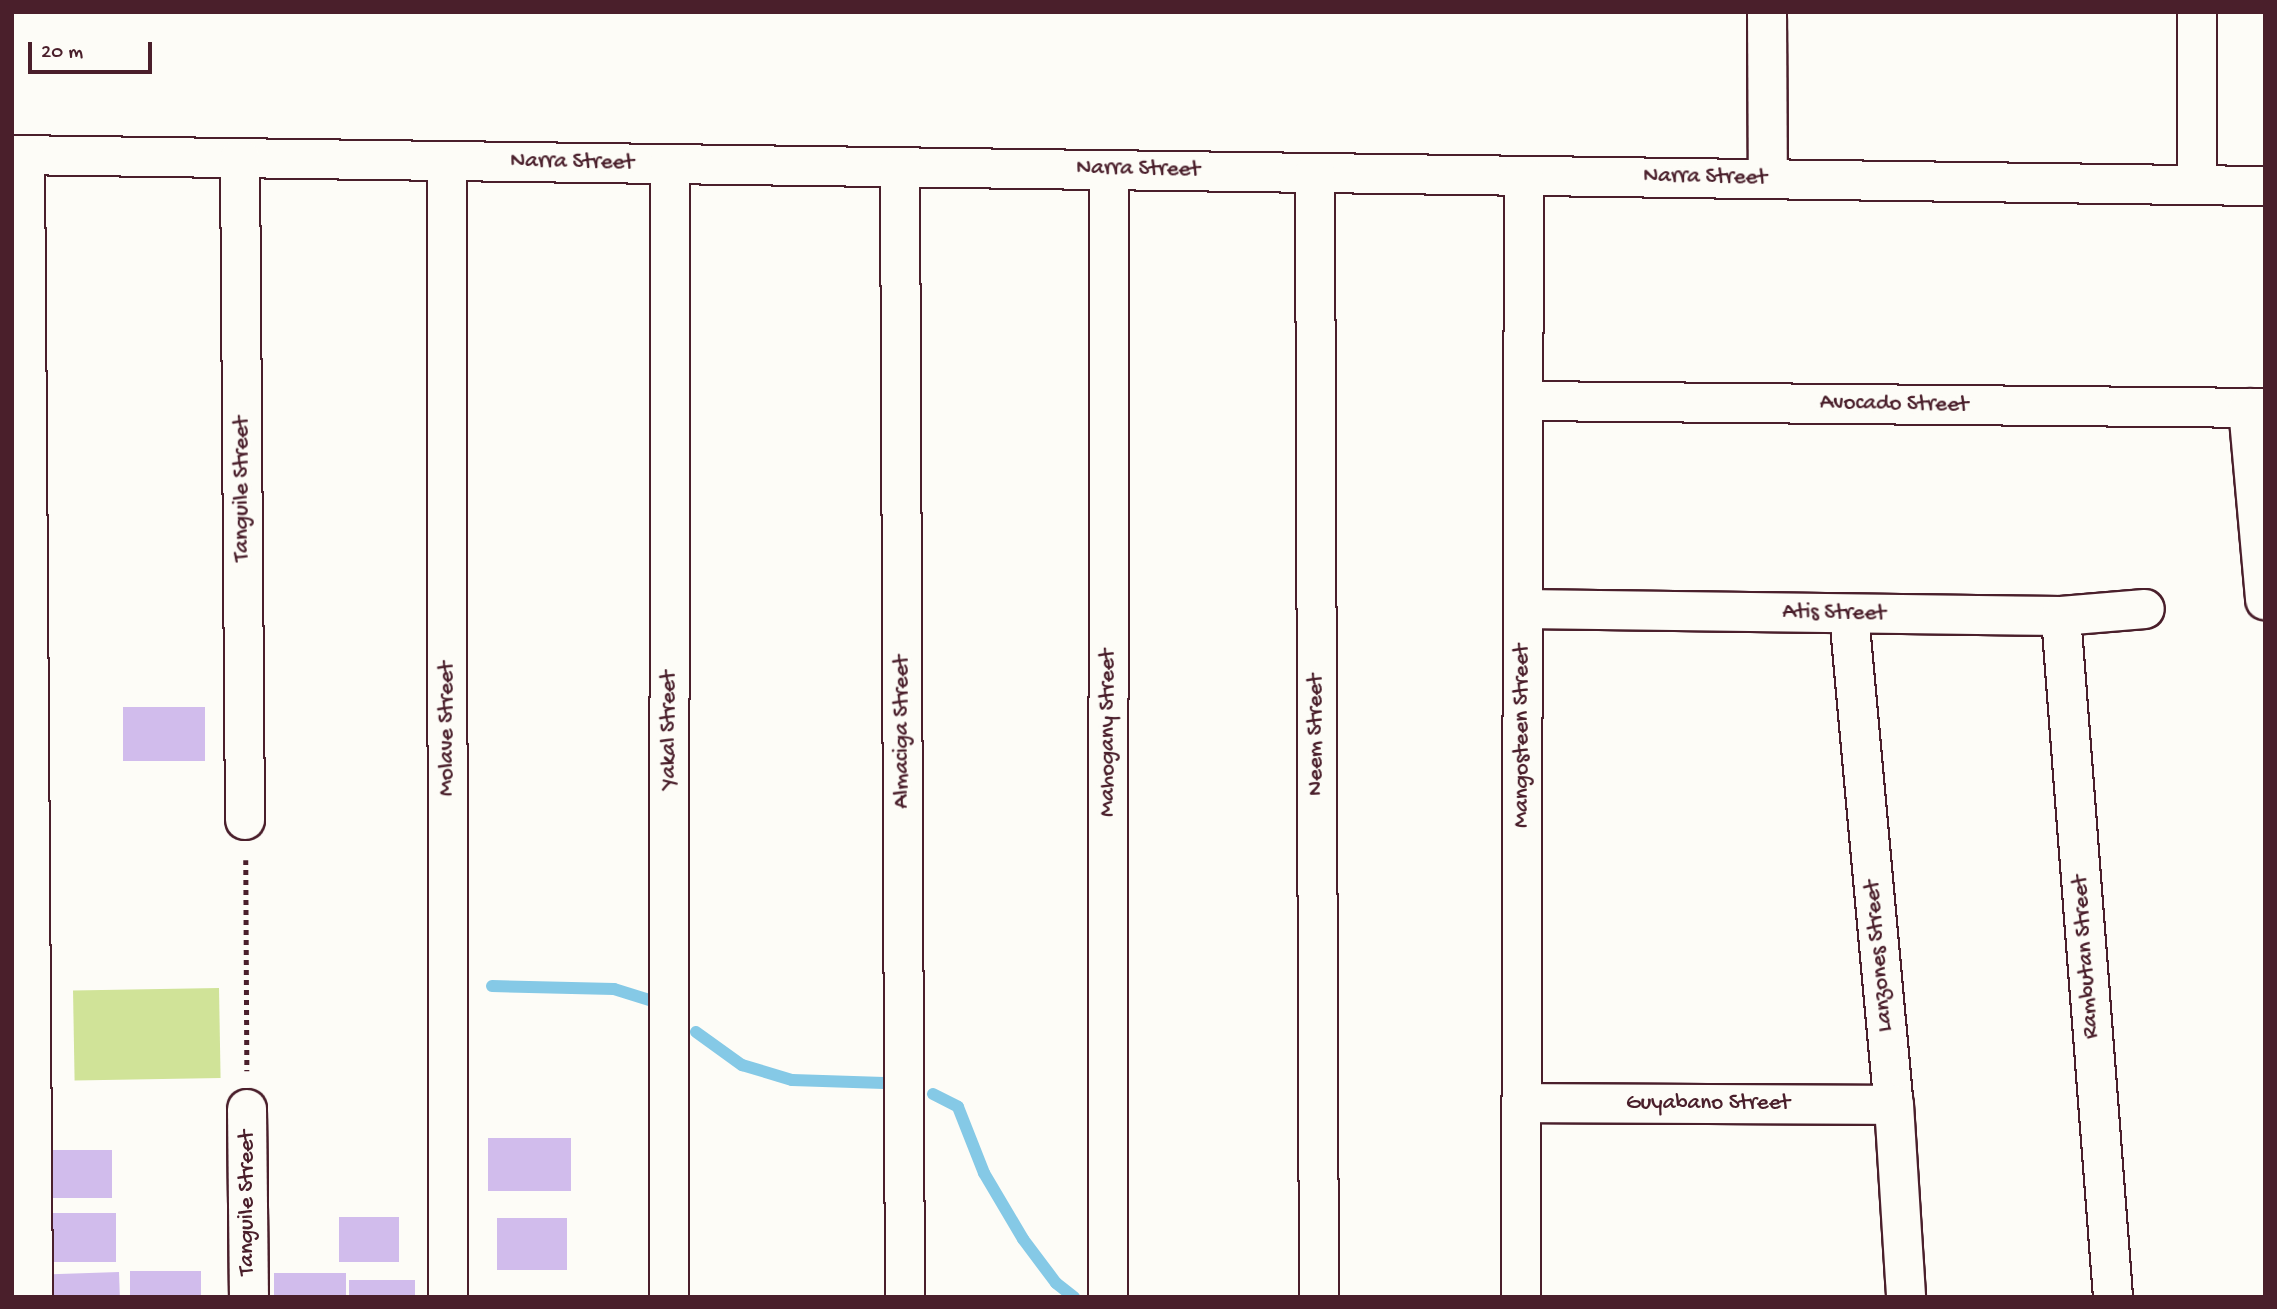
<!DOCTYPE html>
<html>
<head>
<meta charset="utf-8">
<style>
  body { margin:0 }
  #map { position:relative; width:2277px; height:1309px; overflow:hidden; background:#fdfcf7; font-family:"Gochi Hand",sans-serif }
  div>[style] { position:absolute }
  .green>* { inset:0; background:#d0e398; transform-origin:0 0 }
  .stream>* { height:12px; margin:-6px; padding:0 6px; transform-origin:6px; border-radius:6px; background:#85c9e6 }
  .building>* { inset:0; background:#d1bcec; transform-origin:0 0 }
  .path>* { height:4.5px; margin-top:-2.25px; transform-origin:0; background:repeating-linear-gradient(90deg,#4a1f2b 0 5px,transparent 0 10px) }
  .roads { filter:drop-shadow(2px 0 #4a1f2b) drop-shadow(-2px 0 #4a1f2b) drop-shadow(0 2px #4a1f2b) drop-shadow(0 -2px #4a1f2b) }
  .street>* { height:38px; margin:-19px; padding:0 19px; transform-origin:19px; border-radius:19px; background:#fdfcf7 }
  span { translate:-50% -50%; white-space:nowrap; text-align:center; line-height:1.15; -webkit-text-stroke:7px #fdfcf7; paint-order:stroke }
  .street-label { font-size:23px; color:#4a1f2b }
  .frame { position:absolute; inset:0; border:14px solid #4a1f2b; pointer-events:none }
  .scale { position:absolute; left:28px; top:42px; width:124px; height:32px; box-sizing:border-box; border:4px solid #4a1f2b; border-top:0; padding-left:9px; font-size:21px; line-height:24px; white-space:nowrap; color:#4a1f2b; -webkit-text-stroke:5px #fdfcf7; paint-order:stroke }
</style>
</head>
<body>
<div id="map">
  <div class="green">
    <div style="left:219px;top:988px;width:90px;height:146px;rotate:89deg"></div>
  </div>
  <div class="stream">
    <div style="left:492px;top:986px;width:122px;rotate:1.4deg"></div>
    <div style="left:614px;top:989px;width:47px;rotate:17.3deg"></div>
    <div style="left:696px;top:1032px;width:57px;rotate:35.7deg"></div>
    <div style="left:742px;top:1065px;width:52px;rotate:16.7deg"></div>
    <div style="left:792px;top:1080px;width:92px;rotate:1.9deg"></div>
    <div style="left:933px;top:1094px;width:28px;rotate:27deg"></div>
    <div style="left:958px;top:1107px;width:71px;rotate:68.5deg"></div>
    <div style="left:984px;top:1173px;width:77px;rotate:59.4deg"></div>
    <div style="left:1023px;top:1239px;width:55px;rotate:53.1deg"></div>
    <div style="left:1056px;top:1283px;width:23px;rotate:38deg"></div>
  </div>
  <div class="building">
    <div style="left:123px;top:707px;width:82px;height:54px"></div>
    <div style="left:488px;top:1138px;width:83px;height:53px"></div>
    <div style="left:42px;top:1150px;width:70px;height:48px"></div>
    <div style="left:51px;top:1213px;width:65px;height:49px"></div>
    <div style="left:339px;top:1217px;width:60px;height:45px"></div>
    <div style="left:497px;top:1218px;width:70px;height:52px"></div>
    <div style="left:201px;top:1271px;width:26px;height:71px;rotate:90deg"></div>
    <div style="left:119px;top:1272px;width:25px;height:75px;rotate:88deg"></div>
    <div style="left:274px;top:1273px;width:72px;height:24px"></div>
    <div style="left:415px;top:1280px;width:17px;height:66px;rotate:90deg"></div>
  </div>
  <div class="path">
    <div style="left:246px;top:860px;width:211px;rotate:89.7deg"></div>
  </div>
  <div class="roads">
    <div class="street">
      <div style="left:1767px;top:12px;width:167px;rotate:89.7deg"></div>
      <div style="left:2197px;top:12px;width:173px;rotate:90deg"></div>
      <div style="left:12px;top:155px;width:2253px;rotate:0.79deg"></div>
      <div style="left:25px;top:155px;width:1142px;rotate:89.6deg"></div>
      <div style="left:240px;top:158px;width:662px;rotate:89.57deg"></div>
      <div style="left:447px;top:161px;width:1136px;rotate:89.95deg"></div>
      <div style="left:900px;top:167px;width:1130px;rotate:89.75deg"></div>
      <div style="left:1315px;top:173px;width:1124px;rotate:89.8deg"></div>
      <div style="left:1524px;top:401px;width:741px;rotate:0.54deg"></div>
      <div style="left:2248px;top:408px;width:193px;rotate:84.9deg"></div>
      <div style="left:1523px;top:609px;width:538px;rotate:0.75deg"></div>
      <div style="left:2061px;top:616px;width:84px;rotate:-4.8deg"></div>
      <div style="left:1849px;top:615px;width:492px;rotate:84.8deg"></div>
      <div style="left:1894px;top:1105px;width:192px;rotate:86.4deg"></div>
      <div style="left:2061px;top:616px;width:683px;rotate:85.63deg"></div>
      <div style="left:1522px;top:1103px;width:372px;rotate:0.3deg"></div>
      <div style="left:247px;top:1109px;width:188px;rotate:89.4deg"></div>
      <div style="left:669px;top:1297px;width:1133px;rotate:-89.95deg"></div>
      <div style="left:1108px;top:1297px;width:1127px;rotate:-89.95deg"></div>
      <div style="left:1521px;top:1297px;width:1121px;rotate:-89.85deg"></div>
    </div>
  </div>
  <div class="street-label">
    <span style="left:572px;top:163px;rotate:1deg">Narra Street</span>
    <span style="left:1138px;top:170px;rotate:1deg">Narra Street</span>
    <span style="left:1705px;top:178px;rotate:1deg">Narra Street</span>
    <span style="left:1894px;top:405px;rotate:1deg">Avocado Street</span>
    <span style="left:243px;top:489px;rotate:-90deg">Tanguile Street</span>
    <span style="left:1834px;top:614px;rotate:1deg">Atis Street</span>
    <span style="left:448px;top:729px;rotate:-90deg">Molave Street</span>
    <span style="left:670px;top:730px;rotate:-90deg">Yakal Street</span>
    <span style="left:903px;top:732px;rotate:-90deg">Almaciga Street</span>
    <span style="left:1109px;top:733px;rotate:-90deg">Mahogany Street</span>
    <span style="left:1317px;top:735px;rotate:-90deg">Neem Street</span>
    <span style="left:1523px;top:736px;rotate:-90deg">Mangosteen Street</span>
    <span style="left:1880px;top:956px;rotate:-95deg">Lanzones Street</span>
    <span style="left:2087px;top:957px;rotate:-94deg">Rambutan Street</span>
    <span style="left:1708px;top:1104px">Guyabano Street</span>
    <span style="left:248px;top:1203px;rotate:-90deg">Tanguile Street</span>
  </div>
  <div class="frame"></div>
  <div class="scale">20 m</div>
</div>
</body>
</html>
